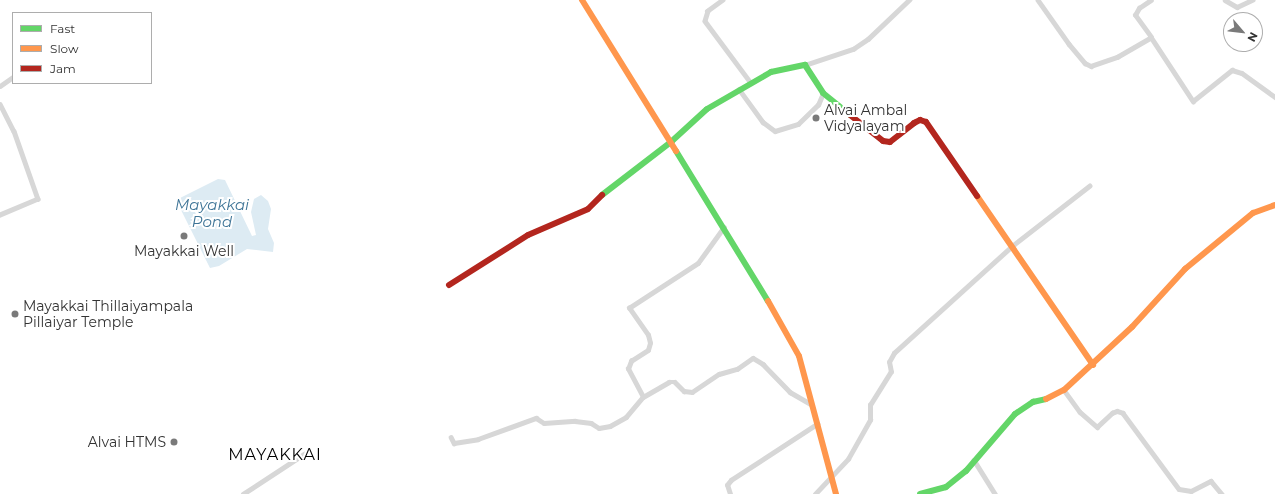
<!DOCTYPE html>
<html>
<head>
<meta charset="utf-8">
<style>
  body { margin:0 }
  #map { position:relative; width:1275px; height:494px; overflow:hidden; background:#fff; font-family:Montserrat,sans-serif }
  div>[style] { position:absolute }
  .water>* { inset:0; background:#ddebf3 }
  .street>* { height:4.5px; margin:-2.25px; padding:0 2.25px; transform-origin:2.25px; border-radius:2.25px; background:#d7d7d7 }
  .fast>* { height:6px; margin:-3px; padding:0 3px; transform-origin:3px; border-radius:3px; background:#63d668 }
  .slow>* { height:6px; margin:-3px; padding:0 3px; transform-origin:3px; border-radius:3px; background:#ff974d }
  .jam>* { height:6px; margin:-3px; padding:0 3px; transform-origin:3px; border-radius:3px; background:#b3261e }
  .dots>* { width:11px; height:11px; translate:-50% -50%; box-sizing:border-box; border:2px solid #fff; border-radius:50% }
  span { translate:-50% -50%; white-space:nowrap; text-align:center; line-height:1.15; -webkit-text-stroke:4px #fff; paint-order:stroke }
  .poi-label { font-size:14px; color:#333 }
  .left { translate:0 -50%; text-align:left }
  .right { translate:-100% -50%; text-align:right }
  .water-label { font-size:15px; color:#3f7597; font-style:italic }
  .quarter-label { font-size:16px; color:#000; letter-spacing:1px }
  .legend { position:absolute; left:12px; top:12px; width:140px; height:72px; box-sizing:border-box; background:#fff; border:1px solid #adadad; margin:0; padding:5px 7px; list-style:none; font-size:12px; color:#333 }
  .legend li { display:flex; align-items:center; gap:8px; height:20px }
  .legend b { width:20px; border:1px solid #adadad }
  .north { position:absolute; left:1223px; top:12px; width:40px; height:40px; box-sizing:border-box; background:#fff; border:1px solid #adadad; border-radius:50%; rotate:118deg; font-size:11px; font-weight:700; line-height:16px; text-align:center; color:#333 }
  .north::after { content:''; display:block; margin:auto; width:14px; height:18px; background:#7a7a7a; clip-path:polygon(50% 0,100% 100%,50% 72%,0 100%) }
</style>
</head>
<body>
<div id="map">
  <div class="water">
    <div style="clip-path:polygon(218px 179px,225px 180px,252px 236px,256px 235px,251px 212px,254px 199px,261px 195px,268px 201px,271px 209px,268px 229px,274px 243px,273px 252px,247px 249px,219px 266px,210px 268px,176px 200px)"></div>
  </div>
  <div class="street">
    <div style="left:723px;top:0;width:19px;rotate:144deg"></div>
    <div style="left:708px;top:11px;width:10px;rotate:107deg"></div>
    <div style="left:705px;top:21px;width:77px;rotate:53.4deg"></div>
    <div style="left:1038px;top:0;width:54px;rotate:54.8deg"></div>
    <div style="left:1069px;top:44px;width:25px;rotate:50deg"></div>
    <div style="left:1085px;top:63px;width:7px;rotate:27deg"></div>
    <div style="left:1091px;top:66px;width:28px;rotate:-19deg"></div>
    <div style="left:1117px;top:57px;width:39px;rotate:-30deg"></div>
    <div style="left:1151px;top:37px;width:27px;rotate:-126deg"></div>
    <div style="left:1135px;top:15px;width:8px;rotate:-60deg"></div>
    <div style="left:1139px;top:8px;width:14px;rotate:-34deg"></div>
    <div style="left:1225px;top:0;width:14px;rotate:30deg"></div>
    <div style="left:1237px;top:7px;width:17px;rotate:-25deg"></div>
    <div style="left:1151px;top:37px;width:77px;rotate:56.7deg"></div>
    <div style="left:1193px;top:101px;width:50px;rotate:-38.5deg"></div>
    <div style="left:1232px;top:70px;width:10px;rotate:17deg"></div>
    <div style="left:1242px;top:73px;width:41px;rotate:36deg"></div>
    <div style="left:805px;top:65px;width:51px;rotate:-18.4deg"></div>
    <div style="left:853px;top:49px;width:18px;rotate:-34deg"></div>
    <div style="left:868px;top:39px;width:57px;rotate:-43.6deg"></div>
    <div style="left:0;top:86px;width:16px;rotate:-35deg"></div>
    <div style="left:739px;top:89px;width:41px;rotate:54deg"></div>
    <div style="left:763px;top:122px;width:15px;rotate:37deg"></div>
    <div style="left:775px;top:131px;width:24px;rotate:-17deg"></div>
    <div style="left:798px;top:124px;width:28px;rotate:-44deg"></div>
    <div style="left:818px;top:105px;width:13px;rotate:-67deg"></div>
    <div style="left:0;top:104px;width:30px;rotate:63deg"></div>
    <div style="left:14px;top:131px;width:72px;rotate:70.6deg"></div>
    <div style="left:38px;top:199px;width:41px;rotate:157.2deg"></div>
    <div style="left:1064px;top:390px;width:27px;rotate:54deg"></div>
    <div style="left:1080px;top:412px;width:23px;rotate:41deg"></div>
    <div style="left:1097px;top:427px;width:21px;rotate:-43deg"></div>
    <div style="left:1112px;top:413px;width:5px;rotate:-22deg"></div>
    <div style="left:1117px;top:411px;width:6px;rotate:18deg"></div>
    <div style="left:1123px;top:413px;width:94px;rotate:53.6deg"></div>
    <div style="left:1179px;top:489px;width:12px;rotate:9deg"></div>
    <div style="left:1191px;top:491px;width:22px;rotate:-27deg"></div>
    <div style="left:1211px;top:481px;width:17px;rotate:50deg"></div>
    <div style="left:643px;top:397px;width:32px;rotate:-118deg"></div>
    <div style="left:628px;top:369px;width:9px;rotate:-69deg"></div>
    <div style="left:631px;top:361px;width:20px;rotate:-33deg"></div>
    <div style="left:648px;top:350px;width:7px;rotate:-74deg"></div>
    <div style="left:650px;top:343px;width:8px;rotate:-104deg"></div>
    <div style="left:648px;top:335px;width:33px;rotate:-125deg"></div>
    <div style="left:629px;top:308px;width:82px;rotate:-33.1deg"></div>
    <div style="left:698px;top:263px;width:44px;rotate:-54.2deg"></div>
    <div style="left:451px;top:437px;width:7px;rotate:63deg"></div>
    <div style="left:454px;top:443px;width:24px;rotate:-9deg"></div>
    <div style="left:478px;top:439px;width:62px;rotate:-19.9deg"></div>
    <div style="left:536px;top:418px;width:9px;rotate:32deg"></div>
    <div style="left:544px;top:423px;width:31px;rotate:-4deg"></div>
    <div style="left:575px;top:421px;width:16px;rotate:7deg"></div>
    <div style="left:591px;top:423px;width:9px;rotate:32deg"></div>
    <div style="left:599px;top:428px;width:11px;rotate:-10deg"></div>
    <div style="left:610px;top:426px;width:18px;rotate:-29deg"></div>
    <div style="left:626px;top:417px;width:26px;rotate:-50deg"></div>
    <div style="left:643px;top:397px;width:30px;rotate:-30deg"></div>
    <div style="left:669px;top:382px;width:6px"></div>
    <div style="left:675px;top:382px;width:13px;rotate:45deg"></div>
    <div style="left:684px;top:391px;width:8px;rotate:7deg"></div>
    <div style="left:692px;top:392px;width:32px;rotate:-34deg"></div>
    <div style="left:719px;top:374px;width:19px;rotate:-16deg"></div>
    <div style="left:737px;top:369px;width:19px;rotate:-35deg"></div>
    <div style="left:753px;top:358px;width:12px;rotate:31deg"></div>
    <div style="left:763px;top:364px;width:39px;rotate:46deg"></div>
    <div style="left:790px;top:392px;width:24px;rotate:30deg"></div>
    <div style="left:974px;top:460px;width:40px;rotate:58deg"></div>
    <div style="left:243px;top:494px;width:73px;rotate:-33.3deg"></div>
    <div style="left:730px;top:494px;width:9px;rotate:-108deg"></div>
    <div style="left:727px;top:485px;width:6px;rotate:-51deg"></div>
    <div style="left:731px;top:480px;width:103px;rotate:-33.1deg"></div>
    <div style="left:815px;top:494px;width:48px;rotate:-46.7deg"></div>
    <div style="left:848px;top:459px;width:45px;rotate:-60.6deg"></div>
    <div style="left:870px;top:420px;width:15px;rotate:-90deg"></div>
    <div style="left:870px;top:405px;width:39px;rotate:-58deg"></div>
    <div style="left:891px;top:372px;width:10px;rotate:-101deg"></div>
    <div style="left:889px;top:362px;width:10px;rotate:-61deg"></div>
    <div style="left:894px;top:353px;width:159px;rotate:-42.2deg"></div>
    <div style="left:1012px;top:246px;width:98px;rotate:-37.9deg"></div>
  </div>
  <div class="fast">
    <div style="left:676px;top:151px;width:176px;rotate:58.5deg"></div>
    <div style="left:602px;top:195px;width:88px;rotate:-37.6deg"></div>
    <div style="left:672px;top:141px;width:47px;rotate:-42.4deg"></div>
    <div style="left:707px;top:109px;width:74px;rotate:-30deg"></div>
    <div style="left:771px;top:72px;width:35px;rotate:-12deg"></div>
    <div style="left:805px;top:65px;width:33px;rotate:57deg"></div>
    <div style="left:823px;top:93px;width:35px;rotate:39deg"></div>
    <div style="left:920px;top:494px;width:27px;rotate:-15deg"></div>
    <div style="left:946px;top:487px;width:26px;rotate:-39deg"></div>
    <div style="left:966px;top:471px;width:75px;rotate:-49.3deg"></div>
    <div style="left:1015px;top:414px;width:22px;rotate:-34deg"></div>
    <div style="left:1033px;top:402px;width:13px;rotate:-13deg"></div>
  </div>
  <div class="slow">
    <div style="left:582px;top:0;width:178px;rotate:58.1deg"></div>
    <div style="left:977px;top:196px;width:205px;rotate:55.5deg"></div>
    <div style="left:768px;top:301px;width:63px;rotate:60.6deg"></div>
    <div style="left:799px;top:356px;width:143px;rotate:75deg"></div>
    <div style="left:1046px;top:399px;width:20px;rotate:-27deg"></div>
    <div style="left:1064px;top:390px;width:93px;rotate:-42.8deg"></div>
    <div style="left:1132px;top:327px;width:79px;rotate:-47.6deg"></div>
    <div style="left:1185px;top:269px;width:88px;rotate:-39.5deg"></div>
    <div style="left:1253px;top:213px;width:23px;rotate:-20deg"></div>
  </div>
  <div class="jam">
    <div style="left:850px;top:115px;width:42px;rotate:38.2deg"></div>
    <div style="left:883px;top:141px;width:7px;rotate:8deg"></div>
    <div style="left:890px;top:142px;width:31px;rotate:-38deg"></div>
    <div style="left:914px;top:123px;width:7px;rotate:-27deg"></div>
    <div style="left:920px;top:120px;width:6px;rotate:18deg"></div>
    <div style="left:926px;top:122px;width:90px;rotate:55.4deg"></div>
    <div style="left:449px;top:285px;width:93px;rotate:-32.3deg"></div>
    <div style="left:528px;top:235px;width:65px;rotate:-23.4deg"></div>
    <div style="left:588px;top:209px;width:20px;rotate:-45deg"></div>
  </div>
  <div class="dots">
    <div style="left:816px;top:118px;background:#7a7a7a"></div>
    <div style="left:184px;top:236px;background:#7a7a7a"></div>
    <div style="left:15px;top:314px;background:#7a7a7a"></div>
    <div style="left:174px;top:442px;background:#7a7a7a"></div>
  </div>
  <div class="poi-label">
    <span class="left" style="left:824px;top:118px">Alvai Ambal<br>Vidyalayam</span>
    <span style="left:184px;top:251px">Mayakkai Well</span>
    <span class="left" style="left:23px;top:314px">Mayakkai Thillaiyampala<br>Pillaiyar Temple</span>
    <span class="right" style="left:166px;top:442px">Alvai HTMS</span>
  </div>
  <div class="water-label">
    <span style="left:212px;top:213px">Mayakkai<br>Pond</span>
  </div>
  <div class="quarter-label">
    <span style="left:275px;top:455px">MAYAKKAI</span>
  </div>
  <ul class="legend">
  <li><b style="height:5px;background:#63d668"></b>Fast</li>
  <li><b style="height:5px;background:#ff974d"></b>Slow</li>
  <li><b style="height:5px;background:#b3261e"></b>Jam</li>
  </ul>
  <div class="north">N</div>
</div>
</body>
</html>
